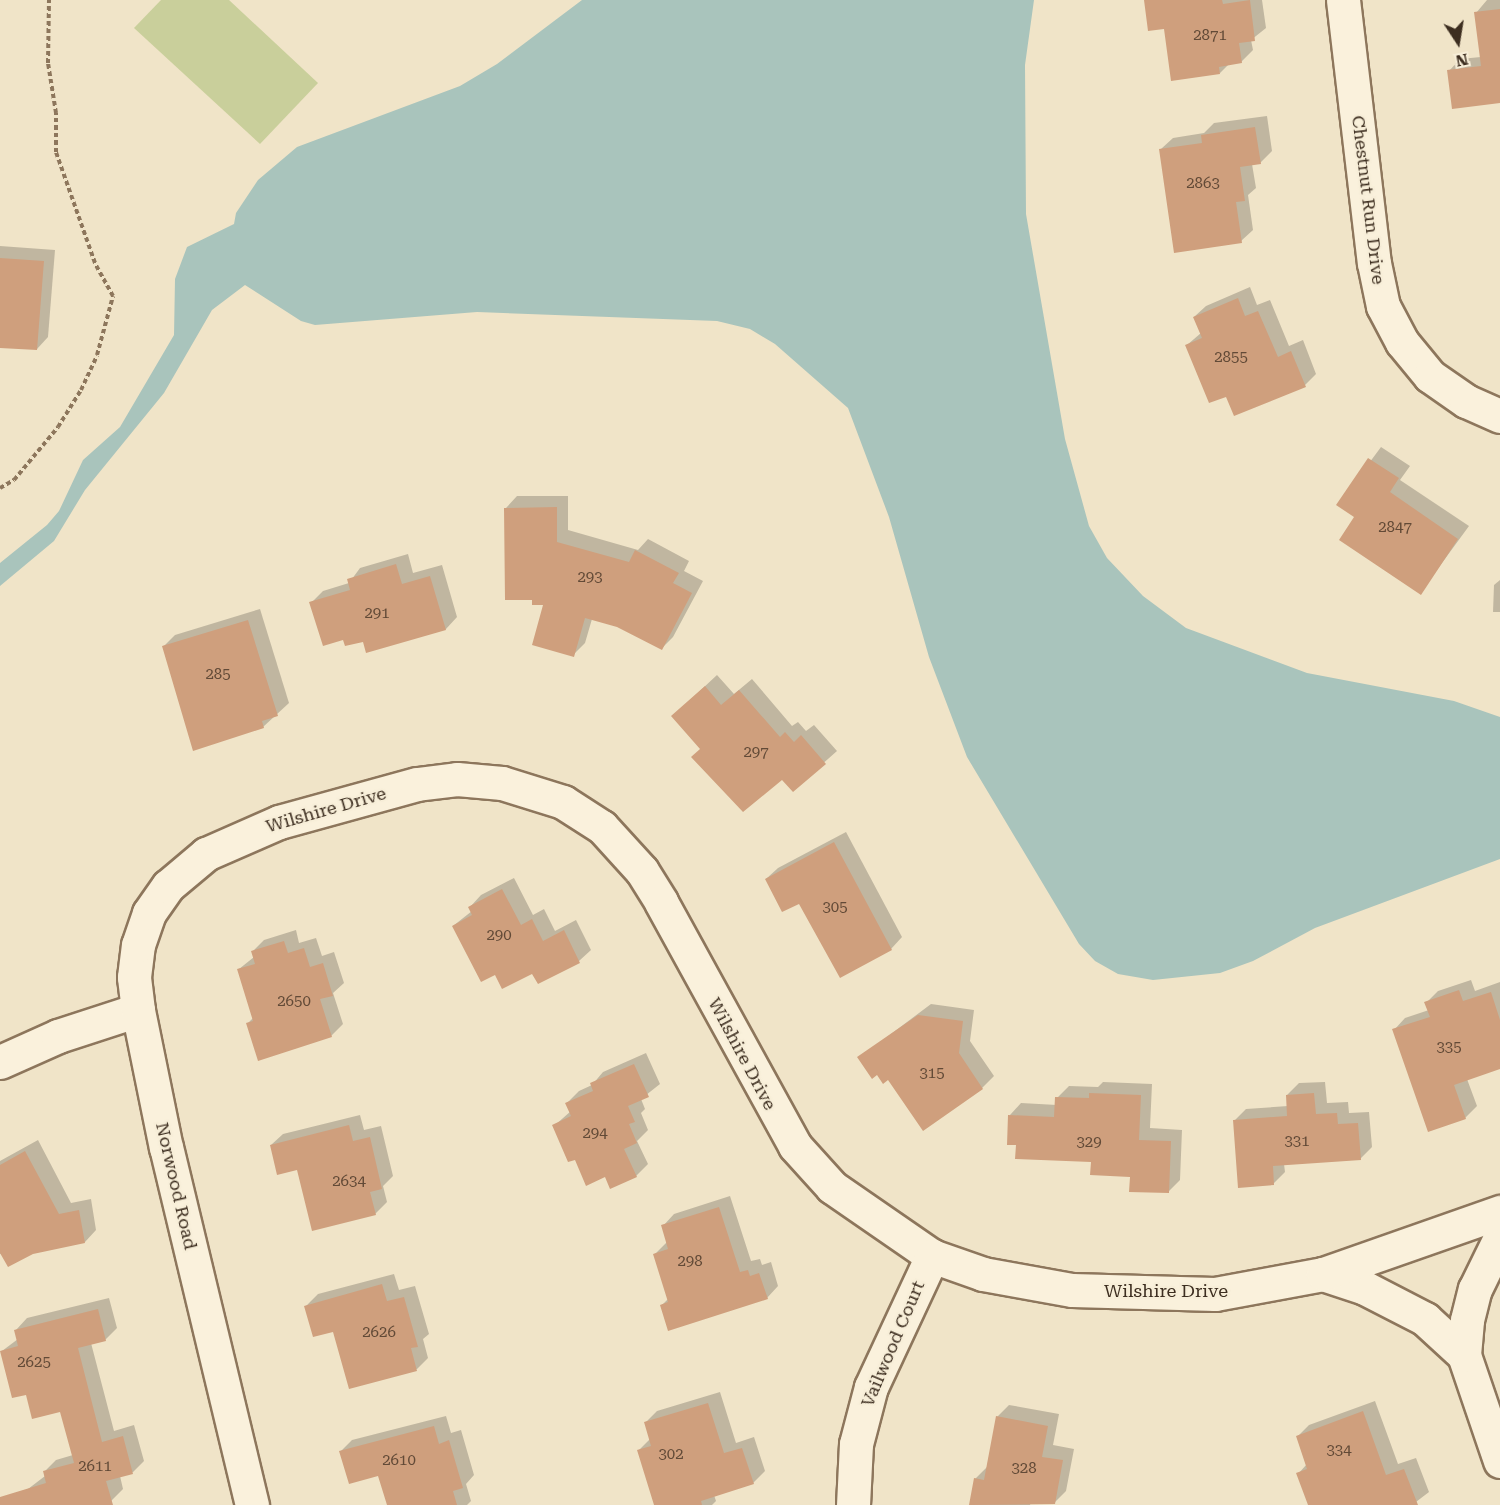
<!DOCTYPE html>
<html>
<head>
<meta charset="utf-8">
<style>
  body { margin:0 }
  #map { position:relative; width:1500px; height:1505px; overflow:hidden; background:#f0e4c8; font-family:"Roboto Serif",serif }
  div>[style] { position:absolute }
  .green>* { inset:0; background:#c9cf9b }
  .water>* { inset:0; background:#a9c4bc }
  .shadow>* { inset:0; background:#0003 }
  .building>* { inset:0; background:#cf9f7d }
  .path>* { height:4px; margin-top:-2px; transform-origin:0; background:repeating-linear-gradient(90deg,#8d765c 0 4.5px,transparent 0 7.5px) }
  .roads { filter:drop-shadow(2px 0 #8d765c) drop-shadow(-2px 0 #8d765c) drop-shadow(0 2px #8d765c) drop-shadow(0 -2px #8d765c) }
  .street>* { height:33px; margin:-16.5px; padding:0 16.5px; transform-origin:16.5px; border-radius:16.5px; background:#faf1dc }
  span { translate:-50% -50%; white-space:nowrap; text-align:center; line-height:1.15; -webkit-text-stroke:4.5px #f7eed8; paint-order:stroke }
  .number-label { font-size:15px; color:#624a37 }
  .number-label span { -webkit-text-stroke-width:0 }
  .street-label { font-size:18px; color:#3d2e20 }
  .north { position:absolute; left:1428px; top:12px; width:60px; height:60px; -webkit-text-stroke:4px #f7eed8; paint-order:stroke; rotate:168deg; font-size:16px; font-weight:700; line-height:24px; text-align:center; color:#3d2e20 }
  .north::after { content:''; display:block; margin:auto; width:21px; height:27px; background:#3d2e20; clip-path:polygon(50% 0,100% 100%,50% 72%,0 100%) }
</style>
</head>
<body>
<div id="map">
  <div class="green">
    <div style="clip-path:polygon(161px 0,229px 0,318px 83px,260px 144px,134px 28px)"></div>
  </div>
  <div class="water">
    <div style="clip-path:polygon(582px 0,1034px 0,1025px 65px,1026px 214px,1065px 439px,1089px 526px,1107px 558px,1143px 596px,1186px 628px,1307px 673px,1454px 701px,1500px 717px,1500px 859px,1315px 928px,1253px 961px,1220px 973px,1153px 980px,1118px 974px,1095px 961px,1079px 944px,967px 757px,929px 657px,889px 517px,848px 408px,775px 344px,750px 329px,717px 321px,477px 312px,315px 325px,301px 321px,245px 285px,212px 310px,164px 393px,85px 490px,54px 541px,0 586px,0 563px,47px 525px,59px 511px,83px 460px,120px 427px,174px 335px,175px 279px,187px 247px,234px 224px,236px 213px,258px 180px,297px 147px,460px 86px,497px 64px)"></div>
  </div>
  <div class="shadow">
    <div style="clip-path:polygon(1146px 0,1262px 0,1266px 28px,1251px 40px,1253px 50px,1241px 62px,1229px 64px,1220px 73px,1166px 28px)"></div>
    <div style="clip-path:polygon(1487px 0,1500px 0,1500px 102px,1449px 71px,1460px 59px,1481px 57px,1476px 13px)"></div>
    <div style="clip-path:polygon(1267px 116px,1272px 151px,1260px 163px,1252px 164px,1256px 188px,1248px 195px,1253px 230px,1241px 241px,1161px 149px,1173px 138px,1204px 133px,1214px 123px)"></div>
    <div style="clip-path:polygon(0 246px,55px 250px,48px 337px,37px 349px,0 346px)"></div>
    <div style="clip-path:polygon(1250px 287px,1257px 305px,1270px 300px,1289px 346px,1303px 340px,1316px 374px,1305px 385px,1226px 395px,1187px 345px,1201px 333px,1194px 317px,1206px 306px)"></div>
    <div style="clip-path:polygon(1381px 447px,1410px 466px,1400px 480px,1469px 526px,1420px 593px,1356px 517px,1338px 505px)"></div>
    <div style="clip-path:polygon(517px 496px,568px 496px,568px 530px,638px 550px,648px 539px,689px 561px,684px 571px,703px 581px,673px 637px,662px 648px,618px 625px,592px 619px,585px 643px,573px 655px,545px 603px,506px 508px)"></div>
    <div style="clip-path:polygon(408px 554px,413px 573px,442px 565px,457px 617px,446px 629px,367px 651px,364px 640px,344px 638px,311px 603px,323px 591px,349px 583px,360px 568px)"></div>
    <div style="clip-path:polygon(1500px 580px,1500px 612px,1493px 612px,1494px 585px)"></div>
    <div style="clip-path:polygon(260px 609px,289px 703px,263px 727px,163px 647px,175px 635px)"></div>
    <div style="clip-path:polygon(717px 675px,734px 694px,752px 679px,792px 726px,798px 722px,806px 731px,814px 725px,837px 751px,793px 790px,782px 777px,701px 749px,673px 716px)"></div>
    <div style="clip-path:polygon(846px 832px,902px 937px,891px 949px,799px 902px,766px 879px,778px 868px)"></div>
    <div style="clip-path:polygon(514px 878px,533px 915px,544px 909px,555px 931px,576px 920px,591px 950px,579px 961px,533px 972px,496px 973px,453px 926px,472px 911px,470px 907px,481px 895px)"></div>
    <div style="clip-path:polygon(296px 930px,299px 943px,316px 938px,322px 956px,334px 952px,344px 983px,333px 993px,343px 1024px,331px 1036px,248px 1023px,254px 1017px,239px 969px,254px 957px,253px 951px,264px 940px)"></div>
    <div style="clip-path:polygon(1471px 980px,1475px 991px,1500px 982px,1500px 1067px,1467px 1079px,1477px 1106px,1465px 1118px,1394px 1030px,1405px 1018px,1429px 1010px,1426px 1003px,1438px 991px)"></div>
    <div style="clip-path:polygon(931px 1004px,974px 1010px,970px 1041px,994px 1076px,982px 1088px,888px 1078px,859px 1058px)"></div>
    <div style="clip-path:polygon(646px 1053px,660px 1084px,641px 1099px,645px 1109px,641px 1113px,648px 1130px,637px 1141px,648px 1164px,636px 1176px,606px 1175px,575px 1158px,554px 1126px,571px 1111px,567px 1103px,579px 1091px,592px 1085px,603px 1072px)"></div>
    <div style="clip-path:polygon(1103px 1082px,1152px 1084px,1150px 1128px,1182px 1130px,1180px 1180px,1168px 1192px,1093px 1161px,1018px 1144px,1010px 1115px,1021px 1103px,1057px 1105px,1057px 1098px,1069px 1086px,1098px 1087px)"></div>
    <div style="clip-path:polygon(1325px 1082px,1327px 1103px,1348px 1102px,1349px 1113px,1369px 1112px,1372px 1147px,1360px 1159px,1284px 1164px,1285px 1172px,1273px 1184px,1234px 1121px,1246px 1109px,1288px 1106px,1287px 1095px,1299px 1083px)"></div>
    <div style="clip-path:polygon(360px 1115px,364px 1130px,381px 1126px,393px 1176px,383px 1186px,387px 1202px,375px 1214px,298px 1169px,271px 1145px,283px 1134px)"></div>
    <div style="clip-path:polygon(38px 1140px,71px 1203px,91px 1199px,96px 1230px,85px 1242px,0 1254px,0 1161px)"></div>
    <div style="clip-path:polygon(730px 1196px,751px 1261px,760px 1259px,762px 1265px,771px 1262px,778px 1286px,767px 1298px,662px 1305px,669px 1298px,655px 1254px,667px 1242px,663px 1226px,674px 1214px)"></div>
    <div style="clip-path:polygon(394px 1274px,399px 1290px,415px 1286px,429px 1334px,423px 1339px,428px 1358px,417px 1369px,350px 1388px,334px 1330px,306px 1306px,318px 1294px)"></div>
    <div style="clip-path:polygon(109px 1298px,117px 1328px,105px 1340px,91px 1343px,114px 1431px,134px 1425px,144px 1461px,133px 1472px,120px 1476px,123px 1489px,111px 1501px,112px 1505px,32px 1505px,28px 1489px,45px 1476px,44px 1472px,56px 1460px,73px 1455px,61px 1410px,27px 1393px,2px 1351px,18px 1339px,16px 1330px,27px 1318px)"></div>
    <div style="clip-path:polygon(720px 1392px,736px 1443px,754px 1437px,765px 1471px,753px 1483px,714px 1495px,716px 1501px,712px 1505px,656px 1505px,638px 1451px,650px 1439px,645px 1423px,657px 1411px)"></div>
    <div style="clip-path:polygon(1375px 1401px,1398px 1464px,1416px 1458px,1429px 1492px,1412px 1505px,1309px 1505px,1298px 1474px,1307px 1464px,1297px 1437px,1309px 1425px)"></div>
    <div style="clip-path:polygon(1009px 1405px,1059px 1414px,1053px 1445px,1074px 1449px,1066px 1491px,1055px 1502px,1032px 1498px,1030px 1505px,970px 1505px,975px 1479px,987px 1467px,997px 1417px)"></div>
    <div style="clip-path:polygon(446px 1416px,451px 1433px,461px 1430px,474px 1475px,466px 1484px,471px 1501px,467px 1505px,388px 1505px,380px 1474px,341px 1451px,352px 1440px)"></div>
  </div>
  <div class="building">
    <div style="clip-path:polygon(1144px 0,1222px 0,1223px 4px,1250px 0,1255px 41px,1239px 43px,1242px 63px,1219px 67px,1220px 74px,1171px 81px,1164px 29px,1148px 31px)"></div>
    <div style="clip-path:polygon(1500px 9px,1500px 103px,1452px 109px,1447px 70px,1481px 66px,1474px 12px)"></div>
    <div style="clip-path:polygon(1255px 127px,1261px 164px,1240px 167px,1245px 201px,1236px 202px,1242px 243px,1174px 253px,1159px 149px,1202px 143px,1201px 135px)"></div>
    <div style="clip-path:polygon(0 258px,44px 261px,37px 350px,0 348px)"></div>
    <div style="clip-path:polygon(1238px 298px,1245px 316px,1258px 311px,1278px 357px,1291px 351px,1306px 387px,1234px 416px,1226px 397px,1209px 403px,1185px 345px,1202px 338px,1193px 317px)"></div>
    <div style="clip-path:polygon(1368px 458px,1399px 478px,1390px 492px,1458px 539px,1421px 595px,1339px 540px,1354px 517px,1336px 505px)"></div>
    <div style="clip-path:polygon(557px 507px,557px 542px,629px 562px,635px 550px,679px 573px,673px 583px,692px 593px,662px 650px,617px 627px,585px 618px,574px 657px,532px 645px,543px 605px,532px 605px,532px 600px,505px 600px,504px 508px)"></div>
    <div style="clip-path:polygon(396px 564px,402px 584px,430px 576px,446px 630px,366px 653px,363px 642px,345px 646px,343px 640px,323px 646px,309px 602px,350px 590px,347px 579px)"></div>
    <div style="clip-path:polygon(248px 620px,278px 716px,262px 721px,264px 728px,193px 751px,162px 646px)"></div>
    <div style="clip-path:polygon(705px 686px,721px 705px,739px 690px,780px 737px,785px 732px,794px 742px,801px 735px,826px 764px,793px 792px,782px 780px,743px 812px,691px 757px,700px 749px,671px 716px)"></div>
    <div style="clip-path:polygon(834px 842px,892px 950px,840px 978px,799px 904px,782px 912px,765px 879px)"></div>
    <div style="clip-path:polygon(502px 889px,521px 925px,532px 919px,543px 941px,564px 930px,580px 963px,538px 984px,532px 974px,502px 989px,495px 975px,481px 982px,452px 926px,472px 915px,468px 907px)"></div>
    <div style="clip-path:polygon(284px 941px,288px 953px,304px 948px,310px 967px,323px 963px,333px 996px,320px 999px,332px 1037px,258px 1061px,246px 1023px,253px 1021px,237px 969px,255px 964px,251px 951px)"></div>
    <div style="clip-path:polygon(1459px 990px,1463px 1001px,1491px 992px,1500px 1020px,1500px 1069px,1454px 1085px,1466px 1119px,1428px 1132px,1392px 1029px,1430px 1017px,1424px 1002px)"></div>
    <div style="clip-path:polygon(918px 1015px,963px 1021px,959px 1053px,983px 1089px,923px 1131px,888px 1080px,883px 1084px,877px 1075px,872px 1079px,857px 1057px)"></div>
    <div style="clip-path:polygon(634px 1064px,649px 1097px,628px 1106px,635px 1122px,629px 1124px,637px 1143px,624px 1149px,637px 1177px,610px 1189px,605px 1177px,586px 1186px,575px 1160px,568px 1162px,552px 1125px,571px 1116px,565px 1103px,593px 1091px,590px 1083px)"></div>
    <div style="clip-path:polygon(1089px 1093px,1141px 1095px,1139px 1140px,1171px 1141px,1169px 1193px,1129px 1192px,1130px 1177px,1090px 1175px,1091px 1162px,1015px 1159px,1016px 1145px,1007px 1145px,1008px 1115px,1054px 1117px,1055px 1097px,1089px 1098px)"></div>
    <div style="clip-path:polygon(1314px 1093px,1316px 1114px,1337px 1113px,1338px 1124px,1358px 1123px,1361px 1160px,1273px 1166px,1274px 1185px,1238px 1188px,1233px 1120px,1287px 1116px,1286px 1095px)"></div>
    <div style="clip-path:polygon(349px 1125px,353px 1141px,370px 1137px,382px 1189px,370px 1192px,376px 1215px,312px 1231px,297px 1170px,277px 1175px,270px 1145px)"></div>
    <div style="clip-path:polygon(25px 1151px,59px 1214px,79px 1210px,85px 1243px,33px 1254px,8px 1267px,0 1253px,0 1165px)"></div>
    <div style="clip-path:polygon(719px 1207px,740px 1272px,748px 1270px,750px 1276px,759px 1273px,768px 1299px,668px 1331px,660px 1305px,668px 1302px,653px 1254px,668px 1249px,661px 1225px)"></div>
    <div style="clip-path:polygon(382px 1284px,387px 1301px,404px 1297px,418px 1347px,411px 1348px,417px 1371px,349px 1389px,333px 1332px,313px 1337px,304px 1306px)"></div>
    <div style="clip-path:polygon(98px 1309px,106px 1341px,78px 1348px,102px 1442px,123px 1436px,133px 1474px,106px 1481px,113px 1505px,0 1505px,0 1497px,46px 1483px,43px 1471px,74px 1463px,60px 1412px,32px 1419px,26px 1395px,12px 1398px,0 1351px,18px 1346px,14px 1330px)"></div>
    <div style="clip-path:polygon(708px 1403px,724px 1453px,742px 1448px,754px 1484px,701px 1501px,702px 1505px,654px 1505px,637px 1450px,651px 1446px,644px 1422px)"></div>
    <div style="clip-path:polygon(1363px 1411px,1386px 1475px,1404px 1469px,1418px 1505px,1308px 1505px,1296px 1473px,1307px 1469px,1296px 1436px)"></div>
    <div style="clip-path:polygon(996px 1416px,1048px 1426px,1042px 1457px,1063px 1460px,1055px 1504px,969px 1505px,974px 1478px,984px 1480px)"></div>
    <div style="clip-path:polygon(434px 1426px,439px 1444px,449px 1440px,463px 1488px,453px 1491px,457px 1505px,387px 1505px,378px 1476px,349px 1484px,339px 1451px)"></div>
  </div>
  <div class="path">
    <div style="left:0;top:488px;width:16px;rotate:-30deg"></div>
    <div style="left:14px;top:480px;width:69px;rotate:-50.3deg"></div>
    <div style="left:58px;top:427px;width:44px;rotate:-58.1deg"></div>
    <div style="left:81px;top:390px;width:38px;rotate:-65deg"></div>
    <div style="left:97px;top:355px;width:61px;rotate:-74.8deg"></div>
    <div style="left:113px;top:296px;width:38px;rotate:-119deg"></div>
    <div style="left:95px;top:263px;width:118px;rotate:-109.4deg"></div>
    <div style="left:56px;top:152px;width:39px;rotate:-90deg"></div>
    <div style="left:56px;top:113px;width:51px;rotate:-99.1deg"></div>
    <div style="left:48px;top:63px;width:63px;rotate:-89.1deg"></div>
  </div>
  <div class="roads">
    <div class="street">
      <div style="left:1343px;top:0;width:265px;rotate:83.3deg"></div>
      <div style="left:1374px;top:263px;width:44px;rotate:78.2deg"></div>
      <div style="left:1383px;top:306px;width:41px;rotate:62.2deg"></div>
      <div style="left:1402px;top:342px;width:44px;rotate:50.5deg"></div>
      <div style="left:1430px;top:376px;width:44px;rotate:34.8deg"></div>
      <div style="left:1466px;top:401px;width:37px;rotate:24deg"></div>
      <div style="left:0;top:1062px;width:64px;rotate:-24.1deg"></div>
      <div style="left:58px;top:1036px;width:84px;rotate:-18deg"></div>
      <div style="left:1323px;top:1274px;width:44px;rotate:18.4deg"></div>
      <div style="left:1365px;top:1288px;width:68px;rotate:27.3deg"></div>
      <div style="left:1425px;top:1319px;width:53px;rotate:42.7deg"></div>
      <div style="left:1464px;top:1355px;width:112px;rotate:71.2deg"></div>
      <div style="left:1464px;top:1355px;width:35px;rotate:-85deg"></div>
      <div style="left:1467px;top:1320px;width:32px;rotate:-76deg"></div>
      <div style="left:1475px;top:1289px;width:57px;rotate:-63.9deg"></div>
      <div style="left:252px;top:1505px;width:367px;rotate:-103.5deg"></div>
      <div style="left:166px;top:1148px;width:141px;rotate:-101.5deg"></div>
      <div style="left:138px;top:1010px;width:33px;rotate:-97deg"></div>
      <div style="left:134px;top:977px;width:32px;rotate:-83deg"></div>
      <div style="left:138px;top:945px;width:34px;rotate:-71deg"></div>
      <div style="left:149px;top:913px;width:33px;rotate:-55deg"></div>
      <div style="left:168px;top:886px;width:50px;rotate:-40.1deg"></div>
      <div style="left:206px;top:854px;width:80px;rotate:-23.7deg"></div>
      <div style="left:279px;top:822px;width:143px;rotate:-15.4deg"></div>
      <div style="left:417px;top:784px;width:40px;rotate:-7.1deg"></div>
      <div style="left:457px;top:779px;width:45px;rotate:5.1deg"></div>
      <div style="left:502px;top:783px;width:64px;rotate:17.3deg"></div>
      <div style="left:563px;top:802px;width:46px;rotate:32.7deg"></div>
      <div style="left:602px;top:827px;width:59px;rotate:47.7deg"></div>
      <div style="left:642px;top:871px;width:36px;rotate:58deg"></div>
      <div style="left:661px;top:902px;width:278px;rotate:61.2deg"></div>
      <div style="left:795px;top:1146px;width:55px;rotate:47.9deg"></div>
      <div style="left:832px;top:1187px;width:121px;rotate:34.6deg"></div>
      <div style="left:932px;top:1256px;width:54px;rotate:19.4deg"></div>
      <div style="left:983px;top:1274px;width:90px;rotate:10.2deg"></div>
      <div style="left:1072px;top:1290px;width:143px;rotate:1.6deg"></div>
      <div style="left:1215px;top:1294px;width:110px;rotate:-10.5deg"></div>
      <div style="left:1323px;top:1274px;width:188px;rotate:-19.3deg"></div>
      <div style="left:853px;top:1505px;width:61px;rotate:-87.2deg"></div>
      <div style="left:856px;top:1444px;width:59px;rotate:-75.3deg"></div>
      <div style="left:871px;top:1387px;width:145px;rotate:-65deg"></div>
    </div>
  </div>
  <div class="number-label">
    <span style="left:1210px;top:36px">2871</span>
    <span style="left:1203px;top:184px">2863</span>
    <span style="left:1231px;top:358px">2855</span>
    <span style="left:1395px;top:528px">2847</span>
    <span style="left:590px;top:578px">293</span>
    <span style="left:377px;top:614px">291</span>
    <span style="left:218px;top:675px">285</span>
    <span style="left:756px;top:753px">297</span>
    <span style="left:835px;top:908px">305</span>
    <span style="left:499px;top:936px">290</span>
    <span style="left:294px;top:1002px">2650</span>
    <span style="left:1449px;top:1048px">335</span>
    <span style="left:932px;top:1074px">315</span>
    <span style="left:595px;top:1134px">294</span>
    <span style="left:1297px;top:1142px">331</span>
    <span style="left:1089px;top:1143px">329</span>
    <span style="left:349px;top:1182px">2634</span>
    <span style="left:690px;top:1262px">298</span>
    <span style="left:379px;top:1333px">2626</span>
    <span style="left:34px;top:1363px">2625</span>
    <span style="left:1339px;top:1451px">334</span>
    <span style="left:671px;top:1455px">302</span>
    <span style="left:399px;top:1461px">2610</span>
    <span style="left:95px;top:1467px">2611</span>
    <span style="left:1024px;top:1469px">328</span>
  </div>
  <div class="street-label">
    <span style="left:1368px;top:200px;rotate:83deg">Chestnut Run Drive</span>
    <span style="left:326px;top:810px;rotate:-16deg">Wilshire Drive</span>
    <span style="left:742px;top:1054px;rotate:62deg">Wilshire Drive</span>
    <span style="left:176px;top:1186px;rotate:77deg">Norwood Road</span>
    <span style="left:1166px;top:1291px">Wilshire Drive</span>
    <span style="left:893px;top:1344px;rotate:-67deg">Vailwood Court</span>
  </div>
  <div class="north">N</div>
</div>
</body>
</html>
